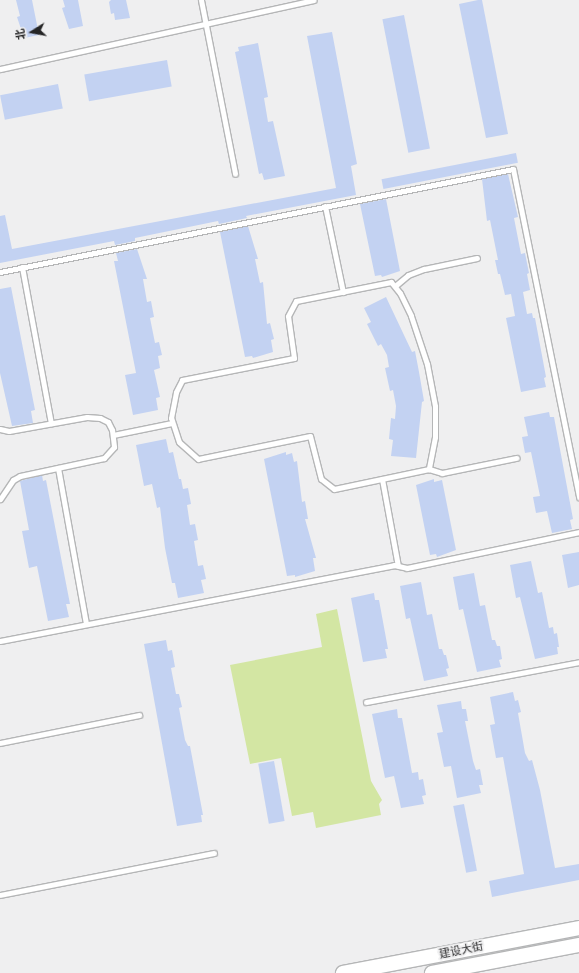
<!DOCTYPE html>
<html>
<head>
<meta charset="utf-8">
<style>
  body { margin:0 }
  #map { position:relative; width:579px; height:973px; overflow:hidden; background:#efeff0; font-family:Inter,"Noto Sans SC",sans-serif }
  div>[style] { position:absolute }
  .green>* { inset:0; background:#d3e6a3 }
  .building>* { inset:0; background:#c3d2f2; transform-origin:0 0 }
  .roads { filter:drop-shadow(1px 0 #b5b6b7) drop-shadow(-1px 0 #b5b6b7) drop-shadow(0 1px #b5b6b7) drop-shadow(0 -1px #b5b6b7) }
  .lane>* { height:5px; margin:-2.5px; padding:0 2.5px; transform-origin:2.5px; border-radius:2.5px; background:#fff }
  .secondary>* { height:14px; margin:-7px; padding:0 7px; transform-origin:7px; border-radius:7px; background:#fff }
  span { translate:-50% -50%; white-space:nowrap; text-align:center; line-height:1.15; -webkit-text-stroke:3.5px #efeff0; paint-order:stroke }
  .street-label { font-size:11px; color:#252526 }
  .north { position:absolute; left:12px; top:12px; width:40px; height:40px; -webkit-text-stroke:3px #efeff0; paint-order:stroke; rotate:259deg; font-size:11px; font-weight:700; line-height:16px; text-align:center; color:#252526 }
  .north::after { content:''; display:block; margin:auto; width:14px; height:18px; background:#252526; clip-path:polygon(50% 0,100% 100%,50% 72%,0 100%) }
</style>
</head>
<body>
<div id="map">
  <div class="green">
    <div style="clip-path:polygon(337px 609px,371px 781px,382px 800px,379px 804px,381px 815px,316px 828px,313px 812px,292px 816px,281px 758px,250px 764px,230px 665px,322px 647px,316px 614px)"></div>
  </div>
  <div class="building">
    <div style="clip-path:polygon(16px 0,32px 0,39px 35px,24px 38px,17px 17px,20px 16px)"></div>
    <div style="clip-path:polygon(63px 0,78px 0,83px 26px,69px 29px,62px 8px,65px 7px)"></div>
    <div style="clip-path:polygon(111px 0,126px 0,130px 18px,115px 20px,114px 13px,111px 14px,109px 2px)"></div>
    <div style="clip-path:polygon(478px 0,482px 0,508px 134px,486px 138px,459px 4px)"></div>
    <div style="left:404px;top:15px;width:136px;height:22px;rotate:79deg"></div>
    <div style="clip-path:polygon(332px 32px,357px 164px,351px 166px,356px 195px,246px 216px,247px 218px,219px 224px,218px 221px,135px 238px,135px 241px,115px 245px,114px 241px,0 263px,0 216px,5px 215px,12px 249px,336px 188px,307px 36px)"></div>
    <div style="clip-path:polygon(258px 43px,268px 97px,264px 98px,268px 122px,273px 121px,285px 176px,264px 180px,262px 173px,259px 174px,235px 52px,239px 51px,238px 47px)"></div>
    <div style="left:167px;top:60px;width:27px;height:84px;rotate:80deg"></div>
    <div style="left:58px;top:84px;width:25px;height:59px;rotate:79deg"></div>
    <div style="left:516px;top:153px;width:10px;height:137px;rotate:79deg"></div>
    <div style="clip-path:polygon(508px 174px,518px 217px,514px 218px,521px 254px,525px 253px,529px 273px,527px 274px,530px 290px,523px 292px,527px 314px,532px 313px,533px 318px,535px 318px,546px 377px,544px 378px,546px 387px,521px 392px,506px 318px,515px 316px,511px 294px,505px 295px,500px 274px,498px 274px,495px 260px,498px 260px,490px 220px,487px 221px,482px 179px)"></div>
    <div style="clip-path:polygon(386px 199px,400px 271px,382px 277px,381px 275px,375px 276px,360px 204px)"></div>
    <div style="clip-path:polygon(248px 226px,258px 259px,255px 259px,260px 283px,263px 282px,267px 324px,270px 323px,274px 339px,271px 340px,273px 352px,253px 358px,252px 356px,245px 357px,220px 232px)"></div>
    <div style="clip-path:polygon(137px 249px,147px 279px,143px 279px,147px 302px,151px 301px,154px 317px,150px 318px,155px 343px,159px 342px,162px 355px,158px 356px,160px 368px,154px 370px,160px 397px,156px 398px,158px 410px,133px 415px,125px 375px,136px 373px,114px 261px,118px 261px,116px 253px)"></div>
    <div style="clip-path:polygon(11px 287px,35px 410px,31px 411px,33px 423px,12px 426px,0 373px,0 289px)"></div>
    <div style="clip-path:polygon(386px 297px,412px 352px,415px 351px,419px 372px,424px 401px,422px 402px,416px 458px,391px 456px,393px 440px,389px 439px,391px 418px,395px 419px,396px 406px,393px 390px,390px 391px,385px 368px,389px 367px,387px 355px,381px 344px,378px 346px,367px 324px,371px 322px,364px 308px)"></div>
    <div style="clip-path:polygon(549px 412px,550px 417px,554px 417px,573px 519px,570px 520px,572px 529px,552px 533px,547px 511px,536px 513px,533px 497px,540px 496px,531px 452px,525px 453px,522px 437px,528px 436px,524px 417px)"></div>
    <div style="clip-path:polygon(166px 439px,169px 453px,173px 452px,179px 479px,181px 479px,183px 489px,188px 488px,191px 504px,187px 505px,190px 525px,195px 524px,198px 540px,194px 541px,198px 566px,203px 565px,206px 579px,201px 580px,204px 593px,178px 598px,175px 583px,172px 583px,165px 548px,160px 507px,157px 508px,152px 484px,144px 486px,136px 445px)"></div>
    <div style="clip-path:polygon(286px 452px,286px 455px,292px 453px,294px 462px,297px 461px,302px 502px,305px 501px,308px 519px,305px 519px,316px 558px,313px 558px,315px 571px,295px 577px,295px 575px,287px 576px,264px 459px)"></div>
    <div style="clip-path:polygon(42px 475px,43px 481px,46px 480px,70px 604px,66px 604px,69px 617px,48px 621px,37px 566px,29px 568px,22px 531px,29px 530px,20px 481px)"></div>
    <div style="clip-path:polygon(434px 479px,434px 482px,442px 480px,456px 550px,437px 557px,436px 554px,430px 555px,416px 485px)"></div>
    <div style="clip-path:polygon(579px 552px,579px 585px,568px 588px,562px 555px)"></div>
    <div style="clip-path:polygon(531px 561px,538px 593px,542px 592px,549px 628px,553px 627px,554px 634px,557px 633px,559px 647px,557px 647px,558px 654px,535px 659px,520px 597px,516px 598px,510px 565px)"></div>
    <div style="clip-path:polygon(474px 573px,480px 606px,485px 605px,492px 640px,495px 640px,497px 646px,500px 646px,502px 659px,499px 660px,501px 667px,477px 672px,463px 609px,459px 610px,453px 577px)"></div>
    <div style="clip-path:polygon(421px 582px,427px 615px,432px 614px,439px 649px,442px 649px,444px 655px,446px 655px,449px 668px,446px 669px,448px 676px,424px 681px,410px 618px,406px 619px,400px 586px)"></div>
    <div style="clip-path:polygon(374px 593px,375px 600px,379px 600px,388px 649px,385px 649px,387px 658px,363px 662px,351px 598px)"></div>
    <div style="clip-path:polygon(166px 640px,168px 651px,172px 650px,175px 667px,171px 668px,176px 694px,179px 694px,182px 707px,179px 708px,185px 740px,188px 746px,190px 746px,203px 815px,201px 815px,202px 822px,177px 826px,144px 644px)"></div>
    <div style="clip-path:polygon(513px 692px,515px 701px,518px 700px,521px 712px,518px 713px,525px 753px,529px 761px,532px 760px,540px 790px,555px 868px,579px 864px,579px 880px,492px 897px,489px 881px,524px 874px,503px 757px,496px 758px,490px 725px,495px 724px,490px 697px)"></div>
    <div style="clip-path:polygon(461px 701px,462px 709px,466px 709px,468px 721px,465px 721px,473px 761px,476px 770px,480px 769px,483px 785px,479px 785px,481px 793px,457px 798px,451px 766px,444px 767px,437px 733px,443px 732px,437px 705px)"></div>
    <div style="clip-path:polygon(397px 709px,398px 718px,402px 718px,412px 773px,418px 772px,419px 780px,423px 779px,426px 795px,422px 796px,424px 804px,401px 808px,394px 776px,385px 778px,372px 714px)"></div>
    <div style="left:274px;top:761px;width:61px;height:16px;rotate:80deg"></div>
    <div style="left:464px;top:804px;width:68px;height:11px;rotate:79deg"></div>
  </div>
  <div class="roads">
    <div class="lane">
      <div style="left:201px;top:0;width:177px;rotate:78.9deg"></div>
      <div style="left:0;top:69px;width:321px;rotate:-12.4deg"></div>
      <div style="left:325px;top:206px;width:88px;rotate:78.2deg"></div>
      <div style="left:22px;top:267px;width:159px;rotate:79.5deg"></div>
      <div style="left:0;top:272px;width:523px;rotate:-11.35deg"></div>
      <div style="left:513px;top:169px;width:335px;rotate:78.6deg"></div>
      <div style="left:391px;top:282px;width:14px;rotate:51deg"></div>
      <div style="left:400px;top:293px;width:25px;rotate:64deg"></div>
      <div style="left:411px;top:316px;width:51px;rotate:71.6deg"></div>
      <div style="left:427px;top:364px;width:43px;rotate:79.2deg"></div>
      <div style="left:435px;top:406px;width:31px;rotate:90deg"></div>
      <div style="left:435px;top:437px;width:33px;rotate:101deg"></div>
      <div style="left:429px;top:469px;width:97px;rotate:168.1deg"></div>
      <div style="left:334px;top:489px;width:16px;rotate:-142deg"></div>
      <div style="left:321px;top:479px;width:44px;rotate:-104.3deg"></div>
      <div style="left:310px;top:436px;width:114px;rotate:168.4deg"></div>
      <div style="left:198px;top:459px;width:25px;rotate:-138deg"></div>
      <div style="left:179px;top:442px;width:25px;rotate:-108deg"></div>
      <div style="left:171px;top:418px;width:26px;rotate:-79deg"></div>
      <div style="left:176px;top:392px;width:13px;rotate:-63deg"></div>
      <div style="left:182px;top:380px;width:114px;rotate:-11.1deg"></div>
      <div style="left:294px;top:358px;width:42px;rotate:-98.1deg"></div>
      <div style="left:288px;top:316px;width:17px;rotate:-62deg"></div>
      <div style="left:296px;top:301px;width:97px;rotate:-11.3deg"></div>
      <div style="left:395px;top:286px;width:17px;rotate:-40deg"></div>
      <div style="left:408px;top:275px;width:17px;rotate:-21deg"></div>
      <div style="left:424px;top:269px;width:54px;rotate:-11.7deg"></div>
      <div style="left:0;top:429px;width:9px;rotate:13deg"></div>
      <div style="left:9px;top:431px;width:79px;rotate:-10.2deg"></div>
      <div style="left:87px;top:417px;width:13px;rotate:4deg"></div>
      <div style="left:100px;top:418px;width:9px;rotate:27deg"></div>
      <div style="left:108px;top:422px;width:9px;rotate:63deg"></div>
      <div style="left:112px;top:430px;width:17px;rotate:83deg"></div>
      <div style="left:114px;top:447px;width:15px;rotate:132deg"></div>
      <div style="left:104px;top:458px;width:86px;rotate:167.9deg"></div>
      <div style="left:20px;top:476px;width:8px;rotate:150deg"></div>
      <div style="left:13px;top:480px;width:23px;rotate:124deg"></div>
      <div style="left:113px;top:435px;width:60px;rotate:-11.5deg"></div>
      <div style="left:58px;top:468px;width:158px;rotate:79.8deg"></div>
      <div style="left:429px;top:469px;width:14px;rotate:17deg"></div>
      <div style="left:442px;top:473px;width:76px;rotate:-11.5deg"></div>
      <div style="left:382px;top:479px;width:88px;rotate:79.6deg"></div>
      <div style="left:0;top:641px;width:401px;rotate:-10.9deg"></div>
      <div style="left:394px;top:565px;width:13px;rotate:13deg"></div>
      <div style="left:407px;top:568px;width:176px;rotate:-11.8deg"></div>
      <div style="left:366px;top:702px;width:217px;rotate:-10.6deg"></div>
      <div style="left:0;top:743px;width:142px;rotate:-11.4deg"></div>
      <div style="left:0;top:895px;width:218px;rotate:-11.1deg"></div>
    </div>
    <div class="secondary">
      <div style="left:343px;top:973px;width:240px;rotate:-10.8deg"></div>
      <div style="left:432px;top:973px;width:150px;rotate:-10.8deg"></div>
    </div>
  </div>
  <div class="street-label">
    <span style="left:461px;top:950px;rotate:-11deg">建设大街</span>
  </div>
  <div class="north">北</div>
</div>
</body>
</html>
